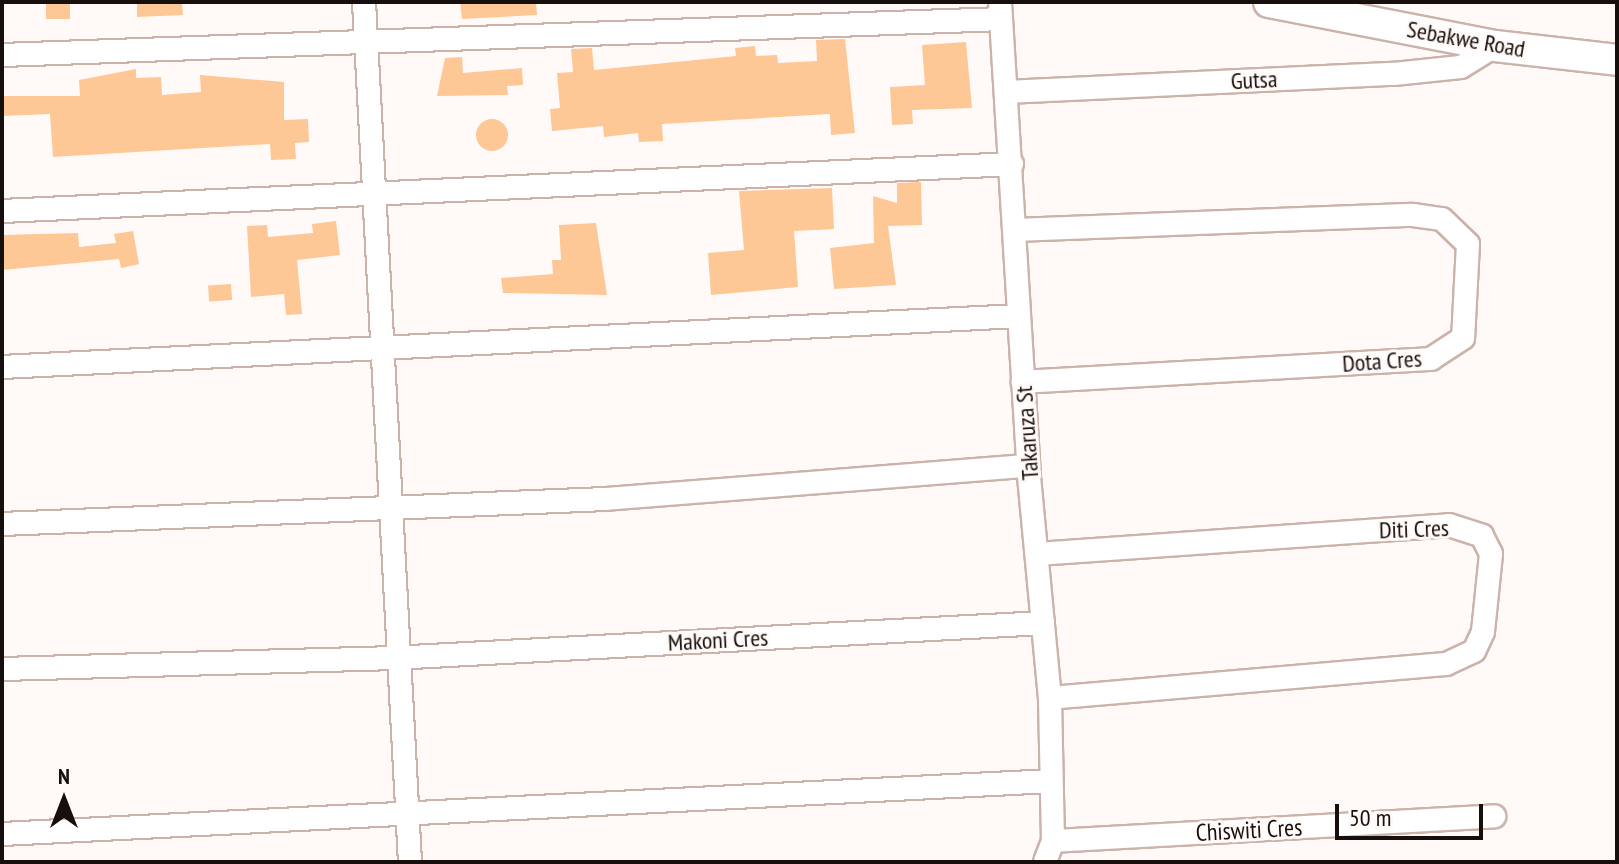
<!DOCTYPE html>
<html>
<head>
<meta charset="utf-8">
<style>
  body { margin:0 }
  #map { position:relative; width:1619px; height:864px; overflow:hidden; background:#fffaf8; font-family:"PT Sans Narrow",sans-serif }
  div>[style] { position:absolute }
  .building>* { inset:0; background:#fec796; transform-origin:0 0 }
  .round { border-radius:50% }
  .roads { filter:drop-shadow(2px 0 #ccb3aa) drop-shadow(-2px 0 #ccb3aa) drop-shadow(0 2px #ccb3aa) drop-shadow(0 -2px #ccb3aa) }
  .street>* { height:22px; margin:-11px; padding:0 11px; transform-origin:11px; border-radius:11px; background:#fff }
  .secondary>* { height:30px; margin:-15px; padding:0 15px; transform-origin:15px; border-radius:15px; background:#fff }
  span { translate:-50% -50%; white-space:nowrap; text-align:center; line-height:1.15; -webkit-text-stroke:6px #fffaf8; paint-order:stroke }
  .street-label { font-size:24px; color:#170f0b }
  .frame { position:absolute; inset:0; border:4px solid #170f0b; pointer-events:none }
  .north { position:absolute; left:24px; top:760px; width:80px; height:80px; -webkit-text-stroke:6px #fffaf8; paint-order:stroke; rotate:0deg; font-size:22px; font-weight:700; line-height:32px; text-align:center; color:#170f0b }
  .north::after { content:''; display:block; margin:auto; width:28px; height:36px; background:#170f0b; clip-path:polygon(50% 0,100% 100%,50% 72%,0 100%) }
  .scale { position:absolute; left:1335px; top:804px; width:148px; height:36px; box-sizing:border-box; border:4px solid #170f0b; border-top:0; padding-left:10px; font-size:24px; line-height:28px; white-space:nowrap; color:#170f0b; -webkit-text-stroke:6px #fffaf8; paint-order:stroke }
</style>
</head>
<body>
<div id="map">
  <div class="building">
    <div style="left:46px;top:2px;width:24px;height:17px"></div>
    <div style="clip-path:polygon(137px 2px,182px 2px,183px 15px,137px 17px)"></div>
    <div style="clip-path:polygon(460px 2px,536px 2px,537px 15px,462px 19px)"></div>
    <div style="clip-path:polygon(845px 39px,855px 133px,831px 135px,830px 114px,662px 124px,663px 141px,639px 142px,638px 133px,604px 137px,603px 126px,552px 131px,550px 109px,560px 108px,557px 73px,573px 72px,571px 49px,592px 48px,594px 70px,736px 56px,735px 48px,755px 46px,756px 56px,777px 55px,778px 63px,817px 61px,816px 40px)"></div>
    <div style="clip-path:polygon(966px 42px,972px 108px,912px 110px,913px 124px,892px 125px,890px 87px,925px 85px,922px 45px)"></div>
    <div style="clip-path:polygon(462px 57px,463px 73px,522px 68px,523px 85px,507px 86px,508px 95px,437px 96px,445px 58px)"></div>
    <div style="clip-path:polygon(136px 69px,136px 78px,161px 77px,162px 95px,201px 92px,200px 75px,284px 82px,284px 120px,308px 119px,309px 142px,295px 143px,296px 159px,271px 160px,270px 144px,53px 157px,50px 114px,2px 116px,2px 96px,80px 96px,79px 80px)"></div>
    <div class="round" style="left:476px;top:119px;width:32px;height:32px"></div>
    <div style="clip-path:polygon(921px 182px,922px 225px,888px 226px,896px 285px,834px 289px,830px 248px,874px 243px,873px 196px,897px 203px,897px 183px)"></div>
    <div style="clip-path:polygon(832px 188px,834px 229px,794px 231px,798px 287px,711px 295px,708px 253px,744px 250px,739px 191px)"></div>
    <div style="clip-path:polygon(336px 221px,340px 255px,297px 260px,302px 314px,286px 315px,284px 294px,251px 297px,247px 226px,267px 225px,268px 237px,313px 233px,312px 224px)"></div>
    <div style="clip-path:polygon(596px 223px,607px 295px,503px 293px,501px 278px,553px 274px,552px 260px,561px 260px,559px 225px)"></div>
    <div style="clip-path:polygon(133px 231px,139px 264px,121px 268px,119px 259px,2px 270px,2px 235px,78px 233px,79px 247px,116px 243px,114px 234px)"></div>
    <div style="left:231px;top:284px;width:16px;height:23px;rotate:86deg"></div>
  </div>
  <div class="roads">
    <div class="street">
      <div style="left:364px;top:2px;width:861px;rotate:86.94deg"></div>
      <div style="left:1000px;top:2px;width:465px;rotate:86.5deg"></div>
      <div style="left:1028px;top:466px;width:233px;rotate:84.6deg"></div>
      <div style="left:1050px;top:698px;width:143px;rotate:88.8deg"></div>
      <div style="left:1053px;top:841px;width:22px;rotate:111deg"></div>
      <div style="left:2px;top:55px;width:1000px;rotate:-2.06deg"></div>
      <div style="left:1006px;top:92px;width:388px;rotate:-2.7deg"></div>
      <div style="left:1394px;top:74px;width:67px;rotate:-6deg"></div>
      <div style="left:1461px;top:67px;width:40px;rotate:-32deg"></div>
      <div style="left:2px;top:211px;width:1011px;rotate:-2.66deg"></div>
      <div style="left:1015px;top:230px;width:398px;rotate:-2.2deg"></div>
      <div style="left:1413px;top:215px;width:29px;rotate:8deg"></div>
      <div style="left:1442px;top:219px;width:36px;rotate:44deg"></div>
      <div style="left:1468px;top:244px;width:94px;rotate:93deg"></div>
      <div style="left:1463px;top:338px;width:38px;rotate:147deg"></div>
      <div style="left:1431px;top:359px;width:409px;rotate:176.8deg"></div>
      <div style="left:2px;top:367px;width:1018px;rotate:-2.87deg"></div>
      <div style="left:2px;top:524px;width:604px;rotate:-2.37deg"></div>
      <div style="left:605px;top:499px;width:424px;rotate:-4.5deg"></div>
      <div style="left:1037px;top:554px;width:413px;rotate:-4deg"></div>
      <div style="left:1449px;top:525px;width:35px;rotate:18deg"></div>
      <div style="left:1482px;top:536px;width:20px;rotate:63deg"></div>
      <div style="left:1491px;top:554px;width:78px;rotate:95.9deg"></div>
      <div style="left:1483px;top:632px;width:21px;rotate:115deg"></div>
      <div style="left:1474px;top:651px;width:31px;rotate:155deg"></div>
      <div style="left:1446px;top:664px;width:397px;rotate:175.1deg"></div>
      <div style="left:2px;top:669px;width:391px;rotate:-1.6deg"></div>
      <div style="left:393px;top:658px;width:651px;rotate:-3.08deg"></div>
      <div style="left:2px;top:834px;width:1050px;rotate:-2.89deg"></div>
      <div style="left:1053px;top:841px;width:442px;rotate:-3.2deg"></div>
    </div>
    <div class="secondary">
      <div style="left:1269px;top:2px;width:230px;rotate:11deg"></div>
      <div style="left:1495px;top:46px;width:123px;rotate:6.5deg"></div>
    </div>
  </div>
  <div class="street-label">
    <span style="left:1466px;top:39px;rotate:10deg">Sebakwe Road</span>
    <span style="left:1254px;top:80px;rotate:-3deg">Gutsa</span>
    <span style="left:1382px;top:361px;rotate:-4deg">Dota Cres</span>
    <span style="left:1027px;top:433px;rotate:-94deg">Takaruza St</span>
    <span style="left:1414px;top:529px;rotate:-2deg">Diti Cres</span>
    <span style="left:718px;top:640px;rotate:-3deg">Makoni Cres</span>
    <span style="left:1249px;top:830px;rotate:-3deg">Chiswiti Cres</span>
  </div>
  <div class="frame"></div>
  <div class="north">N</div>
  <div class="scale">50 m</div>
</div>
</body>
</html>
